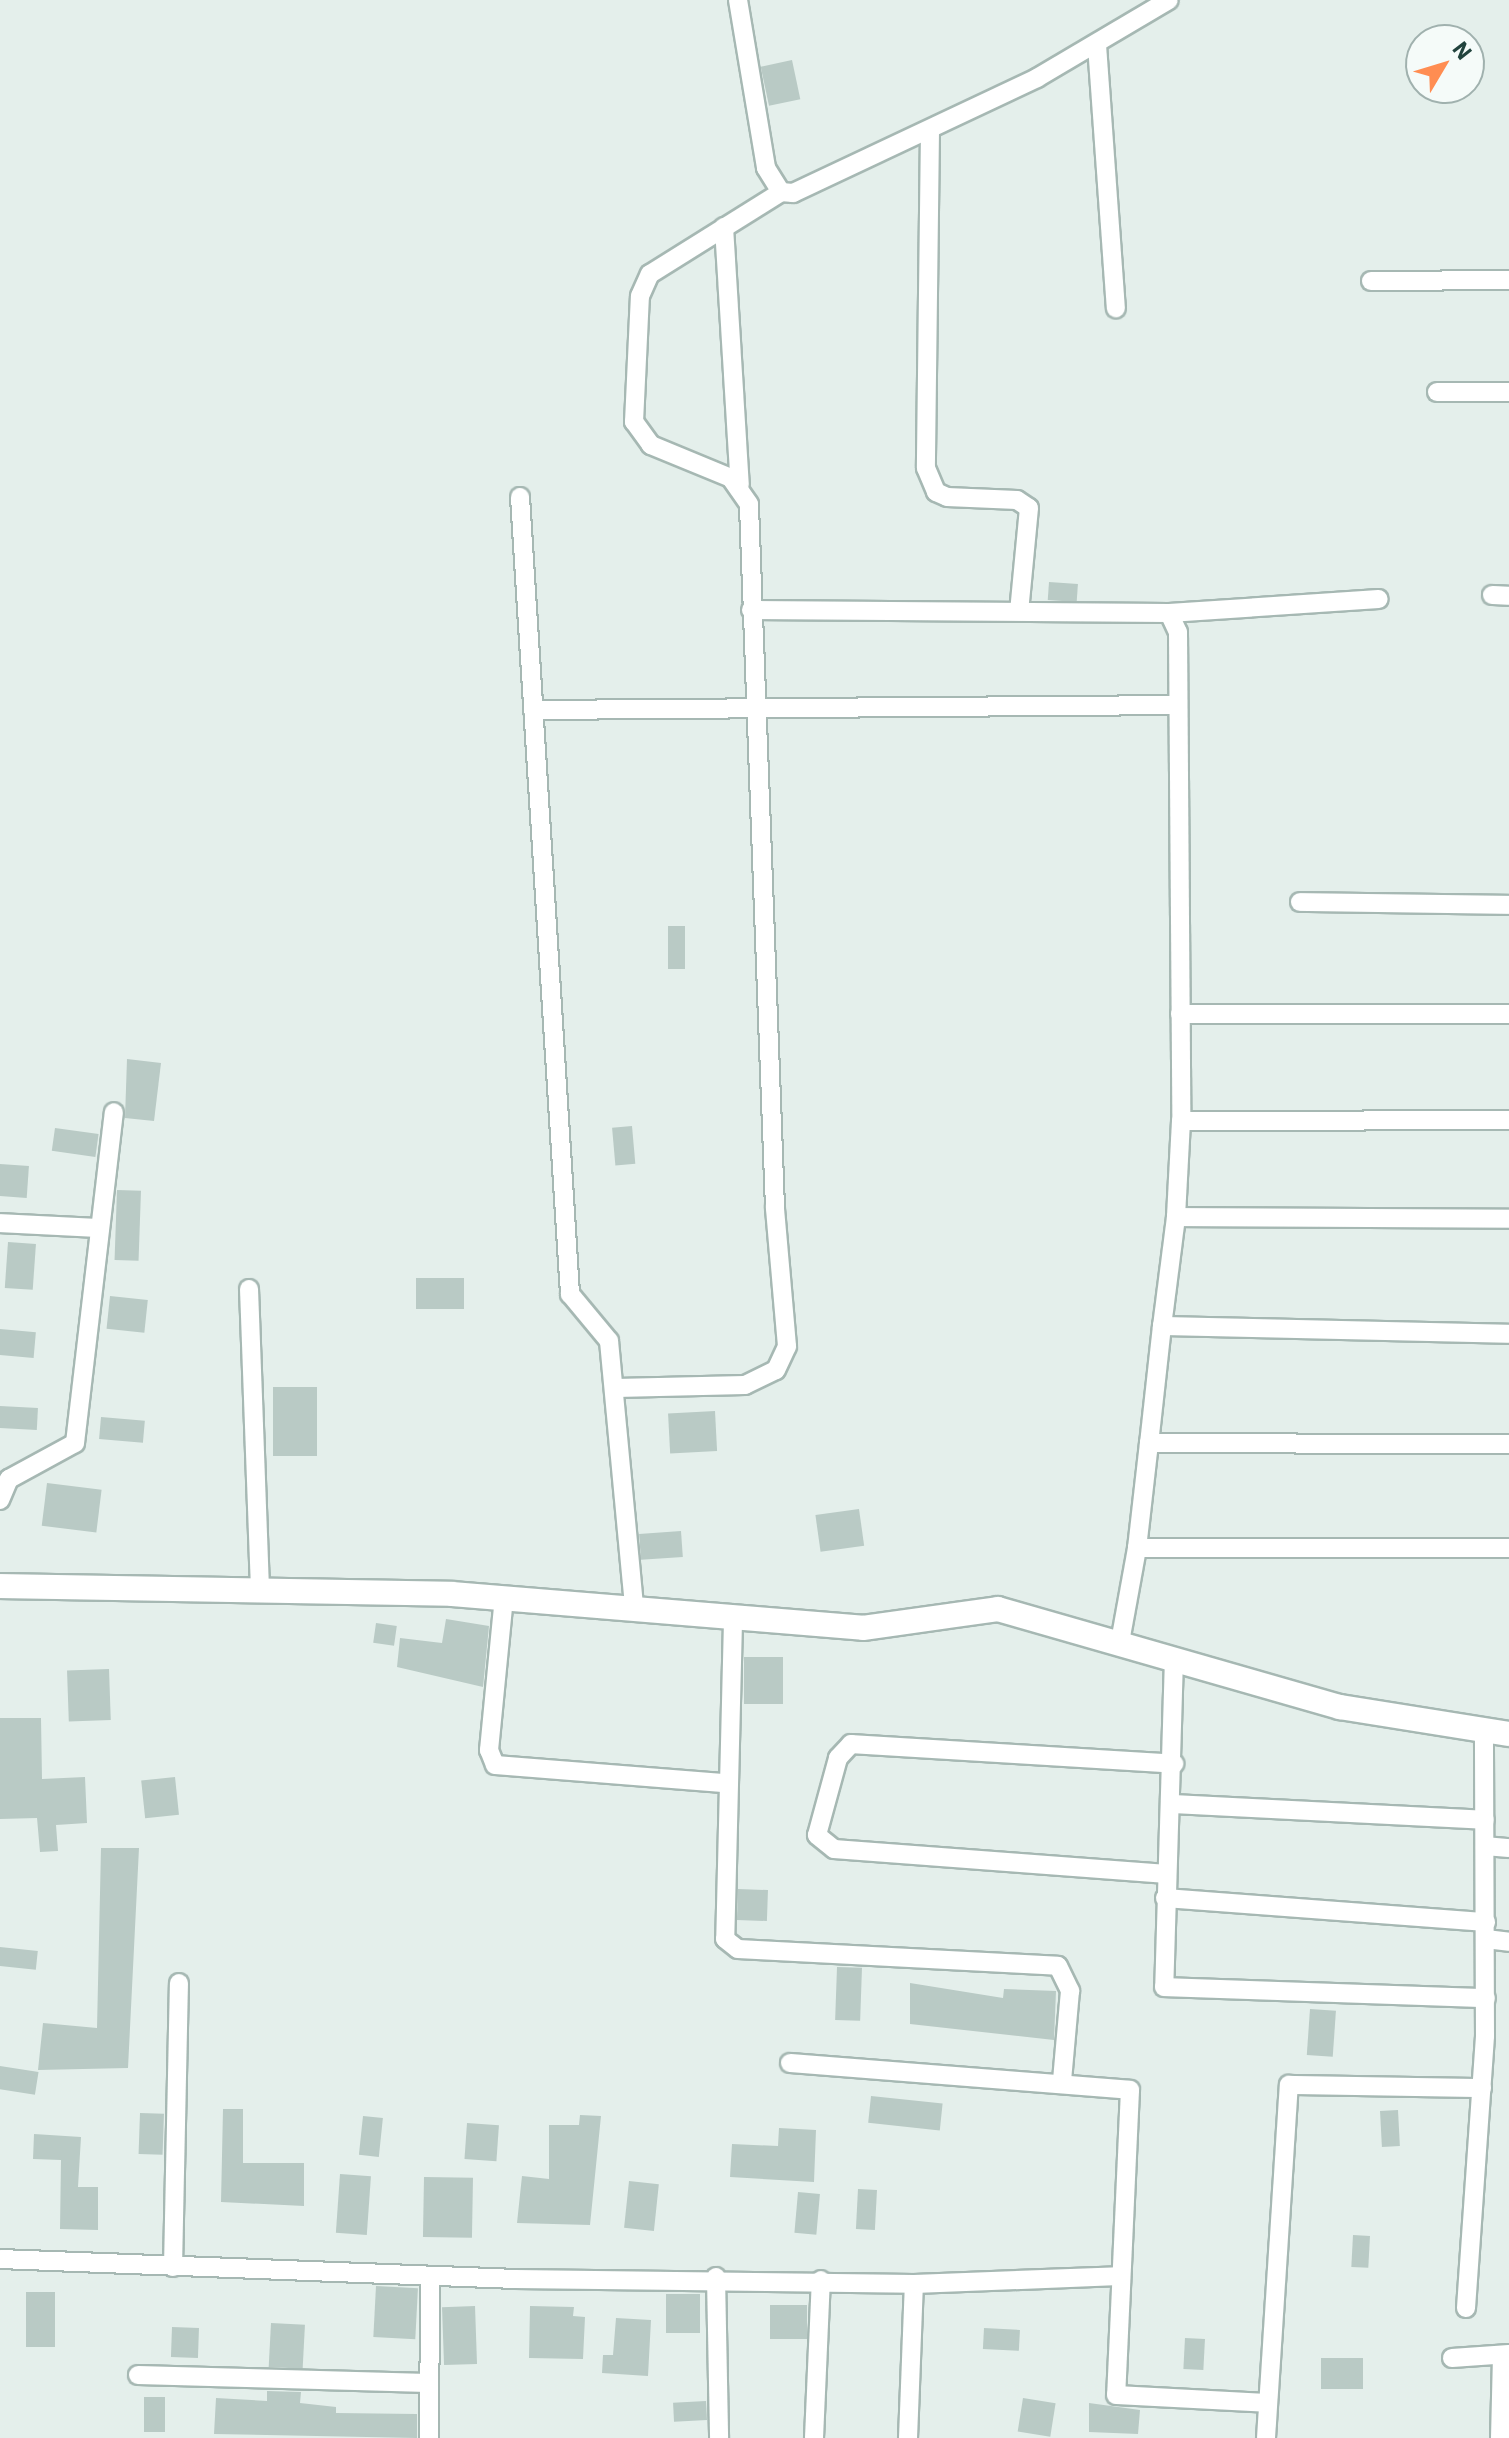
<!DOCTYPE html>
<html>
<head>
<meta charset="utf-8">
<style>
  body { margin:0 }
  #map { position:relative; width:1509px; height:2438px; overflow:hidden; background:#e4efeb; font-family:"IBM Plex Sans",sans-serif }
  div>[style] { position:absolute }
  .building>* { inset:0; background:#b9cac5; transform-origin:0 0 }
  .roads { filter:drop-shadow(2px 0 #a6b8b3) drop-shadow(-2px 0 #a6b8b3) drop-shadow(0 2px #a6b8b3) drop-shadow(0 -2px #a6b8b3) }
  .street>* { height:18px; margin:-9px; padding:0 9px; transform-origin:9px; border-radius:9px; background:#fff }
  .secondary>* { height:24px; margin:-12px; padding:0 12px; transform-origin:12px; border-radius:12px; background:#fff }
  span { translate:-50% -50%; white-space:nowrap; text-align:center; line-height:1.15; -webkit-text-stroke:6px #f5fbf9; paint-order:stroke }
  .north { position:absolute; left:1405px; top:24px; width:80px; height:80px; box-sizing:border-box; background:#f5fbf9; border:2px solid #a0b1ae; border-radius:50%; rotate:52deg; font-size:22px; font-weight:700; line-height:32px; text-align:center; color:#21433d }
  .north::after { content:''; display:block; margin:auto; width:28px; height:36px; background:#ff8d52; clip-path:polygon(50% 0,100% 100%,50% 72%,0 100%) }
</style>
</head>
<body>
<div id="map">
  <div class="building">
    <div style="left:792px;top:60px;width:40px;height:32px;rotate:78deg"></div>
    <div style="left:1049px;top:582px;width:29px;height:18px;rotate:4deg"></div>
    <div style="left:668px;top:926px;width:17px;height:43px"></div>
    <div style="clip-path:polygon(127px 1059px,161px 1063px,154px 1121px,125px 1118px)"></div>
    <div style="left:632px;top:1126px;width:38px;height:20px;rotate:85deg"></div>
    <div style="left:55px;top:1128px;width:44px;height:23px;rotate:8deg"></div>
    <div style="left:0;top:1164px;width:29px;height:32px;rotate:4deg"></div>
    <div style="left:117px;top:1190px;width:24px;height:70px;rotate:2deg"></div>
    <div style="left:8px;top:1242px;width:28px;height:46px;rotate:4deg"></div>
    <div style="left:464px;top:1278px;width:31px;height:48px;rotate:90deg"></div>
    <div style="left:110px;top:1296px;width:38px;height:33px;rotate:6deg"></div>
    <div style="left:0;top:1329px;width:36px;height:26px;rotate:5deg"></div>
    <div style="left:273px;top:1387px;width:44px;height:69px"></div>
    <div style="left:0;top:1406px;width:38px;height:22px;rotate:3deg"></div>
    <div style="left:715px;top:1411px;width:40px;height:47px;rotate:87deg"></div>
    <div style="left:101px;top:1417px;width:44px;height:22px;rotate:5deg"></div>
    <div style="left:47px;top:1483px;width:55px;height:43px;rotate:7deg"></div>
    <div style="left:859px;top:1509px;width:37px;height:44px;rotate:82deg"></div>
    <div style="left:681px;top:1531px;width:26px;height:42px;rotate:86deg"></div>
    <div style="clip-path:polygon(446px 1619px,489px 1626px,483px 1687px,397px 1667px,400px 1638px,442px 1643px)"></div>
    <div style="left:376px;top:1623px;width:21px;height:20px;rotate:8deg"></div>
    <div style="left:744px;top:1657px;width:39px;height:47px"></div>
    <div style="left:109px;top:1669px;width:51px;height:42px;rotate:88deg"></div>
    <div style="clip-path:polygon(0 1718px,41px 1718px,42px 1779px,85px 1777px,87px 1823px,56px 1825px,58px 1851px,40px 1852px,37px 1818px,0 1819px)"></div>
    <div style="left:175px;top:1777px;width:38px;height:34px;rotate:84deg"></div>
    <div style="clip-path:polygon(101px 1848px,139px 1848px,128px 2068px,38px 2070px,43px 2023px,97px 2028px)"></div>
    <div style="left:738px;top:1889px;width:30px;height:31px;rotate:2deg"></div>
    <div style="left:0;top:1947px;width:38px;height:19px;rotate:6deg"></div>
    <div style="left:837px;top:1967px;width:25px;height:53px;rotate:2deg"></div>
    <div style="clip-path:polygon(910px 1983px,1003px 1998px,1004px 1989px,1056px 1991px,1054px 2040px,910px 2024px)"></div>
    <div style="left:1310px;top:2009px;width:26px;height:46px;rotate:4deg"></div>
    <div style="left:0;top:2066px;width:39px;height:23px;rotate:9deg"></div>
    <div style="left:871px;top:2096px;width:72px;height:27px;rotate:6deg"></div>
    <div style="clip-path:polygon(223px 2109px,243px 2109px,243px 2163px,304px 2163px,304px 2206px,221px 2202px)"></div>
    <div style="left:1398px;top:2110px;width:36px;height:18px;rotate:87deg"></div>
    <div style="left:140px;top:2113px;width:24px;height:41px;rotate:2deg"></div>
    <div style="clip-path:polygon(580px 2115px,601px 2116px,590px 2225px,517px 2223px,522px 2176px,549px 2179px,549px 2125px,579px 2125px)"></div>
    <div style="left:363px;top:2116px;width:20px;height:39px;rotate:6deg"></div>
    <div style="left:467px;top:2123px;width:32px;height:36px;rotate:4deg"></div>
    <div style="clip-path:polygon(779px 2128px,816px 2130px,814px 2182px,730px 2177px,732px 2144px,778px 2146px)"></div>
    <div style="clip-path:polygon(34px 2134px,81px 2137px,78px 2187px,98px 2187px,98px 2230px,60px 2229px,61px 2160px,33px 2159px)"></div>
    <div style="left:340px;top:2174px;width:31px;height:59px;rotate:4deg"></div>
    <div style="left:424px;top:2177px;width:49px;height:60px;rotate:1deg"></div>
    <div style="left:629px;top:2181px;width:30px;height:47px;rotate:6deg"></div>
    <div style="left:858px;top:2189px;width:19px;height:40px;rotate:3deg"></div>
    <div style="left:798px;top:2192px;width:22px;height:41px;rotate:5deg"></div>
    <div style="left:1353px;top:2235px;width:17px;height:32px;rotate:3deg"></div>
    <div style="left:376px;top:2286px;width:42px;height:51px;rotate:3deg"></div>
    <div style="left:26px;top:2292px;width:29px;height:55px"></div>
    <div style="left:666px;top:2294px;width:34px;height:39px"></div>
    <div style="left:770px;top:2305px;width:37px;height:34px"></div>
    <div style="left:475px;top:2306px;width:58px;height:33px;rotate:88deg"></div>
    <div style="clip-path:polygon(530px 2306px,574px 2307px,573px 2316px,585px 2317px,583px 2359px,529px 2358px)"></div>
    <div style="clip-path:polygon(616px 2318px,651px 2320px,648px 2376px,602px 2373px,603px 2355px,613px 2355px)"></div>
    <div style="left:271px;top:2323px;width:34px;height:44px;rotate:3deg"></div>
    <div style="left:172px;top:2327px;width:27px;height:30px;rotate:2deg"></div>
    <div style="left:984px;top:2328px;width:36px;height:21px;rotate:3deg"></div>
    <div style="left:1185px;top:2338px;width:20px;height:31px;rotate:3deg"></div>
    <div style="left:1321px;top:2358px;width:42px;height:31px"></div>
    <div style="clip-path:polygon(267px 2391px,301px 2392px,300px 2403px,336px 2407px,336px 2413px,417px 2414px,417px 2438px,214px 2434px,216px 2398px,267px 2401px)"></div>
    <div style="left:144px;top:2397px;width:21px;height:35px"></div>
    <div style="left:1023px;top:2398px;width:33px;height:34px;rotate:9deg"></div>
    <div style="left:706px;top:2401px;width:19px;height:33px;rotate:87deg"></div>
    <div style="clip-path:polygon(1089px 2403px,1140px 2410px,1138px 2434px,1089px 2432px)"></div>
  </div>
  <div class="roads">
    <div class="street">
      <div style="left:738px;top:0;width:170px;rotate:80.5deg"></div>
      <div style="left:766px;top:168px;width:28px;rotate:58deg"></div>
      <div style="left:781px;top:192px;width:12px;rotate:5deg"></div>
      <div style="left:793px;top:193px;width:270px;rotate:-25.2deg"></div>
      <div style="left:1037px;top:78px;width:153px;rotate:-30.6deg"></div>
      <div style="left:1097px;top:45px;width:264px;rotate:85.9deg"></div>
      <div style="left:930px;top:130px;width:338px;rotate:90.7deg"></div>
      <div style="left:926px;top:468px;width:26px;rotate:67deg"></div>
      <div style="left:936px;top:492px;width:12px;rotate:24deg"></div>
      <div style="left:947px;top:497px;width:70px;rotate:2.5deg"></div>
      <div style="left:1017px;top:500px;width:14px;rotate:34deg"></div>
      <div style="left:1029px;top:508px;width:103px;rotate:95.5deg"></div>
      <div style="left:724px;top:227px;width:258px;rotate:86.5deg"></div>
      <div style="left:1371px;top:281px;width:138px;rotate:-0.4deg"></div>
      <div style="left:1437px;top:392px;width:72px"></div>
      <div style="left:520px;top:497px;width:799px;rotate:86.41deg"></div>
      <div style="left:570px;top:1294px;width:61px;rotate:50.3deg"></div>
      <div style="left:609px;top:1341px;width:266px;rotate:84.6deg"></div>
      <div style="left:1492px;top:595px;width:17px;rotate:3deg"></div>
      <div style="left:751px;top:610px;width:418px;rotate:0.4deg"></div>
      <div style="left:1169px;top:613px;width:21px;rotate:65deg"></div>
      <div style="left:1178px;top:632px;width:489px;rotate:89.6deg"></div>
      <div style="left:1169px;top:613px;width:210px;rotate:-3.8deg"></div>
      <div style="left:533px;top:710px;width:644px;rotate:-0.44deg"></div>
      <div style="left:1300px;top:902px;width:209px;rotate:0.8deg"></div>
      <div style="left:1180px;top:1014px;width:329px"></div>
      <div style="left:1509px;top:1120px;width:328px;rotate:179.8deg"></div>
      <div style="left:1181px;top:1121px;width:96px;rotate:93deg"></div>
      <div style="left:1176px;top:1217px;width:333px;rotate:0.3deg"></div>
      <div style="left:1176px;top:1217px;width:110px;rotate:97.3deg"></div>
      <div style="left:1162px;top:1326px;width:347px;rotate:1.3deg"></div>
      <div style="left:0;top:1223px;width:99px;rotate:2.9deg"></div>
      <div style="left:249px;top:1289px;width:300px;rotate:87.9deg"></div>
      <div style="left:1162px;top:1326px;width:118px;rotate:96.3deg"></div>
      <div style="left:1149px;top:1443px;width:360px;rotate:0.2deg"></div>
      <div style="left:616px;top:1388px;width:129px;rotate:-1.3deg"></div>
      <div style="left:745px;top:1385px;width:34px;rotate:-26deg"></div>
      <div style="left:776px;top:1370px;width:26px;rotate:-65deg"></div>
      <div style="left:787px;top:1346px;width:139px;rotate:-95deg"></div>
      <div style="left:775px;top:1208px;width:704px;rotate:-92.12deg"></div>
      <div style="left:749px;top:504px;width:32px;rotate:-125deg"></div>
      <div style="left:731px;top:478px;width:87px;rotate:-157.6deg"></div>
      <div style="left:651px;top:445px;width:29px;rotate:-126deg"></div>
      <div style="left:634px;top:422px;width:126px;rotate:-87.3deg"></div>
      <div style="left:640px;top:296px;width:24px;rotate:-66deg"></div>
      <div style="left:650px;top:274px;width:155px;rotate:-32deg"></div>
      <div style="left:1149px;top:1443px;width:106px;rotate:96.5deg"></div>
      <div style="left:1137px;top:1548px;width:372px"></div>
      <div style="left:0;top:1500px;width:23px;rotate:-67deg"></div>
      <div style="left:9px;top:1479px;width:75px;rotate:-28.6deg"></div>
      <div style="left:75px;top:1443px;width:333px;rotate:-83.3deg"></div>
      <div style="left:504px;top:1597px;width:154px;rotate:95.6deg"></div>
      <div style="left:489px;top:1750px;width:16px;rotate:68deg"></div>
      <div style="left:495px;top:1765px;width:232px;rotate:4.5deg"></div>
      <div style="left:733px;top:1621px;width:318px;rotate:91.4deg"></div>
      <div style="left:725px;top:1939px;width:16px;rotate:38deg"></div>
      <div style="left:738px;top:1949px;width:320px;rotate:3deg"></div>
      <div style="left:1058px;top:1966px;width:28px;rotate:64deg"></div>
      <div style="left:1070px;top:1991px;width:90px;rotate:95.1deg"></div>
      <div style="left:1120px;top:1642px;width:96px;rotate:-79.7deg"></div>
      <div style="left:1174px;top:1658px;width:329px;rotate:91.7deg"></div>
      <div style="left:1164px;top:1987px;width:322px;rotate:2deg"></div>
      <div style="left:1172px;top:1804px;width:313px;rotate:2.9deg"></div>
      <div style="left:1485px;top:1846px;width:24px;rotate:5deg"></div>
      <div style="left:1167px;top:1874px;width:334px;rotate:-175.7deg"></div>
      <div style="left:834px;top:1849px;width:22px;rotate:-141deg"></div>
      <div style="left:817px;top:1835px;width:80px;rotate:-74.7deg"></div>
      <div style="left:838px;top:1758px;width:19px;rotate:-47deg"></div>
      <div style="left:851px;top:1744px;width:324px;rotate:3.5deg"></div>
      <div style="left:1165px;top:1898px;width:322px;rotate:4.3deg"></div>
      <div style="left:1486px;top:1939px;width:23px;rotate:7deg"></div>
      <div style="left:790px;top:2063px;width:341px;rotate:4.5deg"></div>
      <div style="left:1130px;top:2090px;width:305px;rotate:92.6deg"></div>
      <div style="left:1116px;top:2395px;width:151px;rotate:3deg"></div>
      <div style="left:0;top:2259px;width:515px;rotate:2.22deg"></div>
      <div style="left:515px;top:2279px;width:399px;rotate:0.7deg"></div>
      <div style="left:914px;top:2284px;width:205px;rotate:-2.2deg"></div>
      <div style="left:173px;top:2267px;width:284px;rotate:-88.8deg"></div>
      <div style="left:716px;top:2277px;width:161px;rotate:88.9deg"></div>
      <div style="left:1466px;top:2308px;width:273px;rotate:-86deg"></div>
      <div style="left:1485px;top:2036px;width:303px;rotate:-90.2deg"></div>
      <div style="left:1452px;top:2358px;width:57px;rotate:-4deg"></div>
      <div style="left:138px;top:2375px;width:290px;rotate:1.6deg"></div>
      <div style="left:429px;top:2438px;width:161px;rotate:-89.6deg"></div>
      <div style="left:814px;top:2438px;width:158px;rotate:-87.5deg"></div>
      <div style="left:908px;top:2438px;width:154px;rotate:-87.8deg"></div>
      <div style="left:1266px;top:2438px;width:354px;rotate:-86.3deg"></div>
      <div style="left:1289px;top:2085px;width:193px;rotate:0.9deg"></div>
      <div style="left:1500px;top:2438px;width:83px;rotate:-88.6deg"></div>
    </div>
    <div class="secondary">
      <div style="left:0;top:1586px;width:452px;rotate:1deg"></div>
      <div style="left:452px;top:1594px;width:412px;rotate:4.7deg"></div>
      <div style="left:863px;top:1628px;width:136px;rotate:-8deg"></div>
      <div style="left:998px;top:1609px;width:356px;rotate:16deg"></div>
      <div style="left:1340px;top:1707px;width:171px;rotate:9.1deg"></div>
    </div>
  </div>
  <div class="north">N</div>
</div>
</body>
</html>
